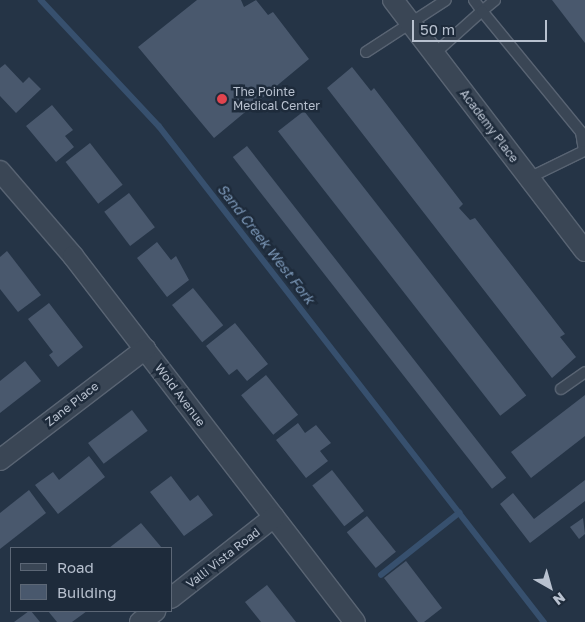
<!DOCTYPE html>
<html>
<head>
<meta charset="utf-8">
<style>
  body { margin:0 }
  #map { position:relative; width:585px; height:622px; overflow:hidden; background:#253446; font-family:"Golos Text",sans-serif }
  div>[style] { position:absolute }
  .stream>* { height:5.5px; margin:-2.75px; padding:0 2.75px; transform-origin:2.75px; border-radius:2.75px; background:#37506e }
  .building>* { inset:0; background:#49586d; transform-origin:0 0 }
  .roads { filter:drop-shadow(1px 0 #596473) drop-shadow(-1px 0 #596473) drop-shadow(0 1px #596473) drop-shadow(0 -1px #596473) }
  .lane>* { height:10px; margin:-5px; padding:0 5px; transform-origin:5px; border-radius:5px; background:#3a4655 }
  .street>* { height:20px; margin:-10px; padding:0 10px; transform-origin:10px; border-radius:10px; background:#3a4655 }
  .dots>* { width:14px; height:14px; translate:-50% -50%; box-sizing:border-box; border:2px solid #1e2b3b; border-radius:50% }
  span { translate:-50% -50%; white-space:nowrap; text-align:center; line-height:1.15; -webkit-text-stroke:5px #1e2b3b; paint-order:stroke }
  .poi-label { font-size:12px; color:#b8c1cf }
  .left { translate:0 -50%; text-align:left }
  .street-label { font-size:12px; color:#b8c1cf }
  .water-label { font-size:14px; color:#7c98b8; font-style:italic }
  .legend { position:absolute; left:10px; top:547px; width:162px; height:65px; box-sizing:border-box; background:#1e2b3b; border:1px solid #5c6776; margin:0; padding:6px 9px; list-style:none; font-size:15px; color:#b8c1cf }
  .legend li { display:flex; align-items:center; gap:10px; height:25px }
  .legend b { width:25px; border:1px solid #5c6776 }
  .north { position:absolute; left:525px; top:562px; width:50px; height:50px; -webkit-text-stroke:4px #1e2b3b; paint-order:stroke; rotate:142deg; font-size:14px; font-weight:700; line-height:20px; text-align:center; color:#b8c1cf }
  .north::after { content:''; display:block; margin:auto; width:18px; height:22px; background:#b8c1cf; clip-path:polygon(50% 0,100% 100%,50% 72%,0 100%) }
  .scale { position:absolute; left:412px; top:20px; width:135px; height:22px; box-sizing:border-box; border:2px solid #b8c1cf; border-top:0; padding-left:6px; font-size:15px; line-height:18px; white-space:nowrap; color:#b8c1cf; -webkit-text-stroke:4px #1e2b3b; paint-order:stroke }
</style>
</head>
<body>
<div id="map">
  <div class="stream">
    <div style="left:41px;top:0;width:173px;rotate:46.9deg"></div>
    <div style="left:159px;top:126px;width:628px;rotate:52.18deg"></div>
    <div style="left:381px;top:575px;width:100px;rotate:-38.5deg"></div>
  </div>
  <div class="building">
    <div style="clip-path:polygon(197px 0,241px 0,244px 7px,256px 0,268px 15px,273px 12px,309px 59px,214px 138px,138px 47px)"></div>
    <div style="clip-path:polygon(552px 0,585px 0,585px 43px)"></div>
    <div style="clip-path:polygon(5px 64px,23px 83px,29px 77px,41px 89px,16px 113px,0 96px,0 68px)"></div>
    <div style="clip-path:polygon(352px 67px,371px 91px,374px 88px,463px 204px,459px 208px,470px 220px,475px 218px,565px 334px,560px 337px,576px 357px,552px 378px,327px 88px)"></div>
    <div style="clip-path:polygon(52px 105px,73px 130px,65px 136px,74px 147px,56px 162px,26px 126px)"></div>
    <div style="left:304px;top:111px;width:361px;height:33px;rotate:52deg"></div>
    <div style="left:90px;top:143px;width:53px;height:31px;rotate:52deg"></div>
    <div style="left:247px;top:146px;width:421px;height:18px;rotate:52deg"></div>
    <div style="left:129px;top:193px;width:43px;height:31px;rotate:53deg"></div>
    <div style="clip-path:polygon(157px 242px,171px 260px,176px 256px,189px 280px,167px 297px,137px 258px)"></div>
    <div style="clip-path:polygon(7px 251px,41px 295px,18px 312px,0 289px,0 257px)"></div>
    <div style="left:193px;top:288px;width:48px;height:27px;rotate:51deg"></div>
    <div style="clip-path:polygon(49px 303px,83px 347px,58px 367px,49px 355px,53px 352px,28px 319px)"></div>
    <div style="clip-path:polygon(235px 323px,268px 364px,247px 381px,237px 369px,229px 375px,206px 346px)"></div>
    <div style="clip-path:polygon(25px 361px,41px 381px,0 413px,0 381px)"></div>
    <div style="left:266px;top:375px;width:51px;height:32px;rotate:51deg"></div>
    <div style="clip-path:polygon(585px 395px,585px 436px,531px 478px,511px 452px)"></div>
    <div style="left:132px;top:410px;width:26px;height:55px;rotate:53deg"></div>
    <div style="clip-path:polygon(298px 423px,305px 433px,316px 425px,331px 443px,320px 451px,328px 461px,306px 478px,276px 440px)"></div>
    <div style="clip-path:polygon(89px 456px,105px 477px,58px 514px,35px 485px,53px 472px,59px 480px)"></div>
    <div style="left:332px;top:470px;width:52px;height:25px;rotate:52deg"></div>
    <div style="clip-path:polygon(171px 476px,190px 501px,198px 495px,213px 515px,184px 536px,150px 492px)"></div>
    <div style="clip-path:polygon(585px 480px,585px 501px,530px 543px,500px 504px,513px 493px,534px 519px)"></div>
    <div style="clip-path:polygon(29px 490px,46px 513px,0 549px,0 513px)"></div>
    <div style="left:367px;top:516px;width:46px;height:26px;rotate:51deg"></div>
    <div style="clip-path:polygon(583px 518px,585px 534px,579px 539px,570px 527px)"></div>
    <div style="clip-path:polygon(141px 523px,162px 548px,109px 548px)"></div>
    <div style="clip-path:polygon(406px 561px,442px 608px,424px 622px,418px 622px,384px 578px)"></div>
    <div style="clip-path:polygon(267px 585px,296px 622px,261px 622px,245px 602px)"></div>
    <div style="clip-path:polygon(31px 611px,40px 622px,14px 622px,29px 611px)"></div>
    <div style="clip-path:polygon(48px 611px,87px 611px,72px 622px,57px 622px)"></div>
  </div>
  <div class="roads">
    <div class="lane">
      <div style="left:474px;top:0;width:14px;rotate:54deg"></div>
      <div style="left:482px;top:11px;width:17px;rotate:-40deg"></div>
      <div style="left:366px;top:52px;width:95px;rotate:-33deg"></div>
      <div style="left:434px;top:54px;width:64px;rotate:-41.9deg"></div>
      <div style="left:482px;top:11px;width:156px;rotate:50.7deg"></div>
      <div style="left:581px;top:132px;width:19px;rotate:81deg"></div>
      <div style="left:584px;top:151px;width:61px;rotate:153.9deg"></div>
      <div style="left:561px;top:389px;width:29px;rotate:-35deg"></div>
    </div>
    <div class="street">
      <div style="left:393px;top:0;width:316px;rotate:52.6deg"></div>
      <div style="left:0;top:171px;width:112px;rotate:49.3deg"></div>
      <div style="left:73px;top:256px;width:462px;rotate:52.4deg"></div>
      <div style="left:0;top:460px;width:183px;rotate:-37.4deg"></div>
      <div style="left:171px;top:598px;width:131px;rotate:-38.2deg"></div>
      <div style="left:140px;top:622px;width:19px;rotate:-36deg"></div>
    </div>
  </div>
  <div class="dots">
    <div style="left:222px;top:99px;background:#e0444e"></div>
  </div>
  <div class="poi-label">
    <span class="left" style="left:233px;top:99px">The Pointe<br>Medical Center</span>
  </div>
  <div class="street-label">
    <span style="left:489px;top:126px;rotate:53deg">Academy Place</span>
    <span style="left:180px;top:395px;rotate:53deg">Wold Avenue</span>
    <span style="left:72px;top:404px;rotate:-38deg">Zane Place</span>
    <span style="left:223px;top:558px;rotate:-38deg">Valli Vista Road</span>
  </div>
  <div class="water-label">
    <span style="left:266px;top:244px;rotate:52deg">Sand Creek West Fork</span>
  </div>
  <ul class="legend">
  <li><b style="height:6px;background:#3a4655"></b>Road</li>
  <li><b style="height:14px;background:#49586d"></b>Building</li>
  </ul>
  <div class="north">N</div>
  <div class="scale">50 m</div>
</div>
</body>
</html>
